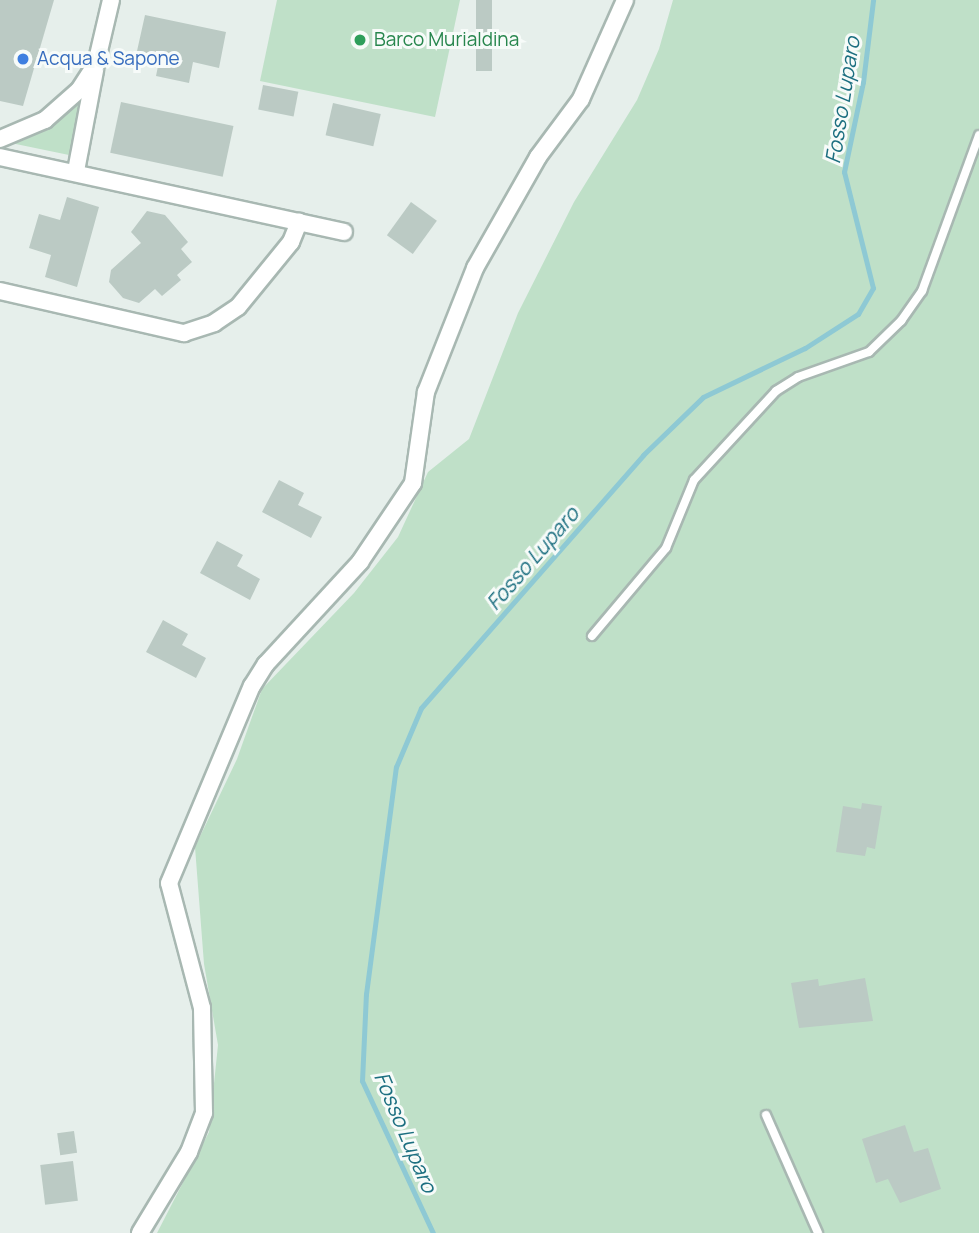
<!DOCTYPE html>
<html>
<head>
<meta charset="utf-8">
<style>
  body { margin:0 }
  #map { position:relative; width:979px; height:1233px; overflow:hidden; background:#e6efeb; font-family:Manrope,sans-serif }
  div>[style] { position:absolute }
  .green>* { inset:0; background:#bfe0c8 }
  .stream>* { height:5px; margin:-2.5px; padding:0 2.5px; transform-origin:2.5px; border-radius:2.5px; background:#8ec9d4 }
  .building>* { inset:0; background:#bbcac4; transform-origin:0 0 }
  .roads { filter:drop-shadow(2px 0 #a8b8b2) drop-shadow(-2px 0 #a8b8b2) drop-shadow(0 2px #a8b8b2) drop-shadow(0 -2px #a8b8b2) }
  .service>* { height:8px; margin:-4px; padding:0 4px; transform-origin:4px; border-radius:4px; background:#fff }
  .minor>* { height:16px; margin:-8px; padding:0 8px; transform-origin:8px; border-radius:8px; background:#fff }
  .dots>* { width:19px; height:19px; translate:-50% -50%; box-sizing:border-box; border:4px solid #f7fbf9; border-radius:50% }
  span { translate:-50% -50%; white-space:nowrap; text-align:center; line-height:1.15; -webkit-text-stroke:6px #f7fbf9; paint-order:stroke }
  .leisure-label { font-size:19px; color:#27864d }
  .left { translate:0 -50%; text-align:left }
  .shop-label { font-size:19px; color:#366cbe }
  .water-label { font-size:21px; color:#1c6f80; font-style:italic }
</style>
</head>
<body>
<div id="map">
  <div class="green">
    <div style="clip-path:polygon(277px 0,460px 0,435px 117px,260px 81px)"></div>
    <div style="clip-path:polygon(673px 0,979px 0,979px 1233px,157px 1233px,209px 1132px,218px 1045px,204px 964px,195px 847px,237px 759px,262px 689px,354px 593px,398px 537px,428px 472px,469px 439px,518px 313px,574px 202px,637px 100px,659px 49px)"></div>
    <div style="clip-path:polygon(86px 95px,69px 155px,11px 143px,54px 125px)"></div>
  </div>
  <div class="stream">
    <div style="left:433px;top:1233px;width:168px;rotate:-115deg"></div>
    <div style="left:362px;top:1081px;width:87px;rotate:-87.4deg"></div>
    <div style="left:366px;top:994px;width:229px;rotate:-82.5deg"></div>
    <div style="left:396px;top:767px;width:64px;rotate:-67deg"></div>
    <div style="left:421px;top:708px;width:337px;rotate:-48.7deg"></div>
    <div style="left:643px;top:455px;width:83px;rotate:-44deg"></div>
    <div style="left:703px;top:397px;width:113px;rotate:-25.7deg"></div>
    <div style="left:805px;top:348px;width:63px;rotate:-32.7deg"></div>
    <div style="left:858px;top:314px;width:30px;rotate:-60deg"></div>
    <div style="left:873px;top:288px;width:120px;rotate:-104deg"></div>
    <div style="left:844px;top:172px;width:92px;rotate:-78.1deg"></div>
    <div style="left:863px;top:82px;width:83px;rotate:-83deg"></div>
  </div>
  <div class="building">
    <div style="clip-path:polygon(0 0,54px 0,23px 106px,0 101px)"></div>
    <div style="left:476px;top:0;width:16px;height:71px"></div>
    <div style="clip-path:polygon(145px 15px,226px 32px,219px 68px,193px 62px,189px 83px,156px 76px,160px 56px,137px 51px)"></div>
    <div style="left:263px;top:85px;width:36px;height:25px;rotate:11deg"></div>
    <div style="left:121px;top:102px;width:115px;height:52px;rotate:12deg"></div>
    <div style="left:333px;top:103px;width:49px;height:33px;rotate:13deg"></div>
    <div style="clip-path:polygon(67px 197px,99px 207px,77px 287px,45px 277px,51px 255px,29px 248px,39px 214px,60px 220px)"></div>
    <div style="left:411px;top:202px;width:32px;height:41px;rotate:36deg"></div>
    <div style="clip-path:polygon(147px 211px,165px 215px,188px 242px,181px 249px,192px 262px,177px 275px,181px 280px,162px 296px,155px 289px,139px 303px,123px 298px,109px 282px,111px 270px,141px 243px,131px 232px)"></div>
    <div style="clip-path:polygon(279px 480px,304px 493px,298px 505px,322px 517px,311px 538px,262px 512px)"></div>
    <div style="clip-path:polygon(217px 541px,243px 555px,237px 566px,260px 579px,250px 600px,200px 573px)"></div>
    <div style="clip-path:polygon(163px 620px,188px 634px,182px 645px,206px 658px,196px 678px,146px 652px)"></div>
    <div style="clip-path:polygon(862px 803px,882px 806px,875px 849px,867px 847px,865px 856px,836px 852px,843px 806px,861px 809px)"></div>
    <div style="clip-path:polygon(865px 978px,873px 1021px,799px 1028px,791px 983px,818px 979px,819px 986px)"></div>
    <div style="clip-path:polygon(905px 1125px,914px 1152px,928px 1148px,941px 1189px,900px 1203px,888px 1179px,876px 1183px,862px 1139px)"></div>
    <div style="left:74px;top:1131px;width:22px;height:17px;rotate:82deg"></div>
    <div style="left:73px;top:1161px;width:40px;height:33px;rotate:83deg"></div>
  </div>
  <div class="roads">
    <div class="service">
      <div style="left:592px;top:636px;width:115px;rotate:-49.9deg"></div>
      <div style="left:666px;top:548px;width:74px;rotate:-67.6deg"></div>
      <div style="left:694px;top:480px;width:121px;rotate:-47.3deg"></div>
      <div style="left:776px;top:391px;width:26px;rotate:-32deg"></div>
      <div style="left:798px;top:377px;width:75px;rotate:-19.4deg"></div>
      <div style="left:869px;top:352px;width:45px;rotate:-44.1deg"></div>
      <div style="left:901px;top:321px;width:37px;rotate:-55deg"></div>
      <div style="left:922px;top:291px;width:166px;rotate:-69.9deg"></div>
      <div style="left:766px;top:1115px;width:129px;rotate:66.2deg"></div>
    </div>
    <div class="minor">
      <div style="left:0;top:139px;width:49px;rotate:-22.9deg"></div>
      <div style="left:45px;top:120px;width:45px;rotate:-41.4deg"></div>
      <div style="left:79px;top:90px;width:31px;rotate:-57deg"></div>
      <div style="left:96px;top:64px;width:66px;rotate:-76.8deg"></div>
      <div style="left:0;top:157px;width:352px;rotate:12.3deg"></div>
      <div style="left:76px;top:171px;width:103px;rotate:-79.3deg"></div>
      <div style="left:0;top:291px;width:189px;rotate:12.9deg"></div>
      <div style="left:184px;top:333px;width:32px;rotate:-18deg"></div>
      <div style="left:214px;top:323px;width:29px;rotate:-34deg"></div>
      <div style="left:238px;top:307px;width:84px;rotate:-50.8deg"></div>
      <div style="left:291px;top:242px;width:22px;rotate:-68deg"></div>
      <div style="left:140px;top:1233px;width:95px;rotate:-58.8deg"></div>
      <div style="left:189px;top:1152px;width:42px;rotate:-69deg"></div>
      <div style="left:204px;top:1113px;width:105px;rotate:-91.1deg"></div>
      <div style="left:202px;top:1008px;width:129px;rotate:-104.8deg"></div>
      <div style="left:169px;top:883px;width:214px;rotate:-67.2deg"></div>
      <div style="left:252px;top:686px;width:26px;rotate:-58deg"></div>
      <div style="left:266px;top:664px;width:139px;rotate:-47.3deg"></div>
      <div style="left:360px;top:562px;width:95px;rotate:-56.1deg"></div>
      <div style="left:413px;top:483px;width:92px;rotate:-81.9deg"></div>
      <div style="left:426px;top:392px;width:133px;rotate:-68.4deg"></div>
      <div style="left:475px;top:268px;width:128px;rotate:-60.4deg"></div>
      <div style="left:538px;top:157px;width:72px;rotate:-53.4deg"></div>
      <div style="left:581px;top:99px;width:108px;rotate:-66deg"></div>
    </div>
  </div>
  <div class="dots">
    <div style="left:360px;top:40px;background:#2e9e5b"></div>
    <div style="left:23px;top:59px;background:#3f7fe0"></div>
  </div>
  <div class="leisure-label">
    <span class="left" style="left:374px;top:40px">Barco Murialdina</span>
  </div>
  <div class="shop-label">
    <span class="left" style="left:37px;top:59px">Acqua &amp; Sapone</span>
  </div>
  <div class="water-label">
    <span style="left:842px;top:100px;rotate:-81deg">Fosso Luparo</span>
    <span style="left:532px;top:558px;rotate:-49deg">Fosso Luparo</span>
    <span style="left:406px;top:1132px;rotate:67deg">Fosso Luparo</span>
  </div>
</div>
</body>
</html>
